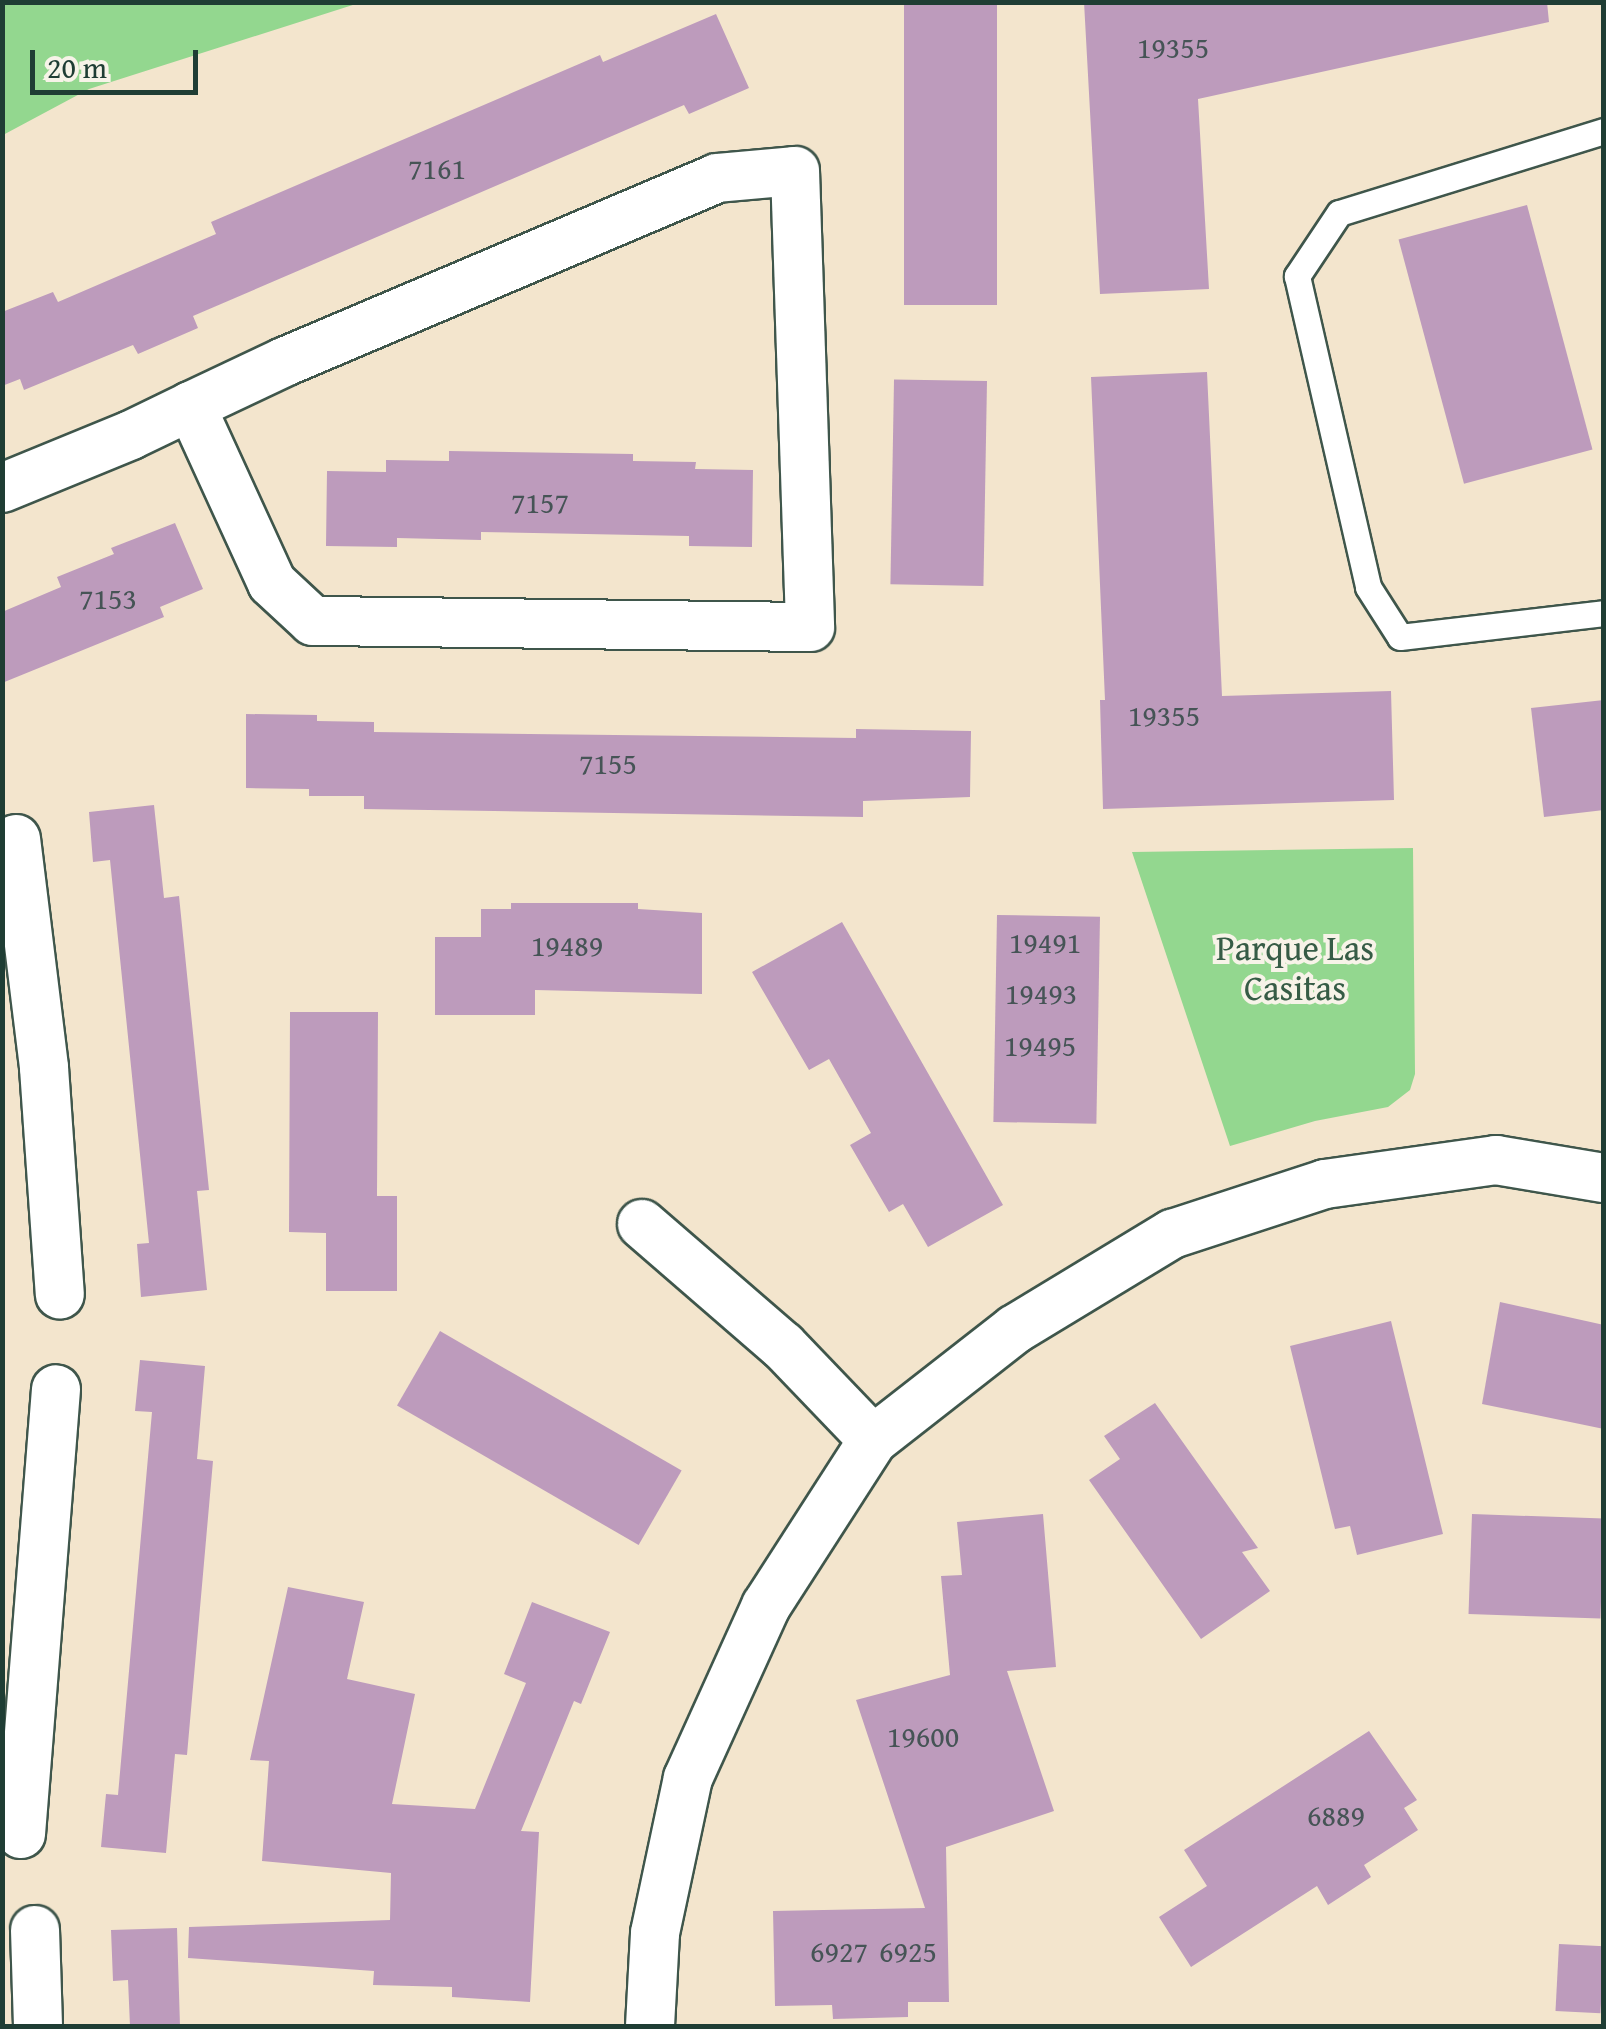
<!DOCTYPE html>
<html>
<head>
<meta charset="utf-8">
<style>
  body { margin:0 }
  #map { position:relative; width:1606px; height:2029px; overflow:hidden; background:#f3e5cd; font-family:"Gentium Book Plus",serif }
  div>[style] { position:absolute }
  .green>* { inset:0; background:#93d78f }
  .building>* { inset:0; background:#bd9bbc; transform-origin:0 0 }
  .roads { filter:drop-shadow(2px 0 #3f564b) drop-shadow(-2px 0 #3f564b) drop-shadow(0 2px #3f564b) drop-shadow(0 -2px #3f564b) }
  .lane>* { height:25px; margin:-12.5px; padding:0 12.5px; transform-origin:12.5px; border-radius:12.5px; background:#fff }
  .street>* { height:48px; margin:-24px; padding:0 24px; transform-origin:24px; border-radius:24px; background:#fff }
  span { translate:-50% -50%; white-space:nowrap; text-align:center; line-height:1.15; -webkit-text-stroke:8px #f7f3e8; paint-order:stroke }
  .number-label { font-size:30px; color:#465456 }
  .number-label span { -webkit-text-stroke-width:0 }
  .park-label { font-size:35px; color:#365c46 }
  .frame { position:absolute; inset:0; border:5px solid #1f3d34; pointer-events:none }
  .scale { position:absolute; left:30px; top:50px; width:168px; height:45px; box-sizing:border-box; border:5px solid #1f3d34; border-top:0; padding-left:12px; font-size:30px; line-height:35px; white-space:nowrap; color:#1f3d34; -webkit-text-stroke:8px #f7f3e8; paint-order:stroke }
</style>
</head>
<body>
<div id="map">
  <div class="green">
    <div style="clip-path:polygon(3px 2px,359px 2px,359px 3px,89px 89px,3px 135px)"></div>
    <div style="clip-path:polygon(1413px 848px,1415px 1074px,1410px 1090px,1388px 1107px,1315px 1121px,1230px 1146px,1132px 852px)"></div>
  </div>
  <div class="building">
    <div style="left:904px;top:2px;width:93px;height:303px"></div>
    <div style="clip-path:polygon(1084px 2px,1547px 2px,1549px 22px,1198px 99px,1209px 289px,1100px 294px)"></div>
    <div style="clip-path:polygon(716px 14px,749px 88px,689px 114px,684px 105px,193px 316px,198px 328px,138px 354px,133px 345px,24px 390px,20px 379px,2px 386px,2px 312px,53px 292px,58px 302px,216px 234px,211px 222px,600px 55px,603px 62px)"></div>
    <div style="left:1527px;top:205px;width:253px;height:133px;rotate:75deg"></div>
    <div style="clip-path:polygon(1207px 372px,1222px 696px,1391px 691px,1394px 800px,1103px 809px,1100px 700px,1105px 700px,1091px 377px)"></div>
    <div style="left:987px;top:381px;width:205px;height:93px;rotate:91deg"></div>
    <div style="clip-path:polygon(449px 451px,633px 454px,633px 461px,696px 462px,695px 469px,753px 470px,752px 547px,689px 546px,689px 536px,481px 532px,481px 540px,397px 538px,397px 547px,326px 546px,327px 471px,386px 472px,386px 460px,449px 461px)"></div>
    <div style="clip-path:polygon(175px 523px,203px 589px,160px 607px,164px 617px,2px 683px,2px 612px,61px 587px,57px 577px,114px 554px,111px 548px)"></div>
    <div style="clip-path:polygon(1604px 700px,1604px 810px,1544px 817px,1531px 708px)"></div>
    <div style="clip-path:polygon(246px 714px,317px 715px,317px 721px,374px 722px,374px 732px,856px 738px,856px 729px,971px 731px,970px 797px,863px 801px,863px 817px,364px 809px,364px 796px,309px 796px,309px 789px,246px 788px)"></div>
    <div style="clip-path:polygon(154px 805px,164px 898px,179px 896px,209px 1190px,197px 1191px,207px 1290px,141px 1297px,137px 1244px,149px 1243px,110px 860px,93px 862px,89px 812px)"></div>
    <div style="clip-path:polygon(511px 903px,638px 903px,638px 909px,702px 913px,702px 994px,535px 990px,535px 1015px,435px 1015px,435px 937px,481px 937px,481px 909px,511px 909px)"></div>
    <div style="left:997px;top:915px;width:103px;height:207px;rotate:1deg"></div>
    <div style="clip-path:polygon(842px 922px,1003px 1205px,928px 1247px,903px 1204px,889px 1212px,850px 1145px,871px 1133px,829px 1059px,809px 1070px,752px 972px)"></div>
    <div style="clip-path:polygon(290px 1012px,378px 1012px,377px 1196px,397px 1196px,397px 1291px,326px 1291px,326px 1233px,289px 1232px)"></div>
    <div style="clip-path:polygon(1500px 1302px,1604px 1325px,1604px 1429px,1482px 1404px)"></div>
    <div style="clip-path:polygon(1391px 1321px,1443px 1534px,1357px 1555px,1350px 1526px,1335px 1529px,1290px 1346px)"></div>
    <div style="left:440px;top:1331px;width:279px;height:86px;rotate:30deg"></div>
    <div style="clip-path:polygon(140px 1360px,205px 1366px,197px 1459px,213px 1461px,187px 1755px,175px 1754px,166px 1853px,101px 1847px,106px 1794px,118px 1795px,152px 1412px,135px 1411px)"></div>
    <div style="clip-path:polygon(1155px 1403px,1258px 1548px,1242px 1552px,1270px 1591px,1201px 1639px,1089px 1480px,1120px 1459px,1104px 1436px)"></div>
    <div style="clip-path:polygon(1043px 1514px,1056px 1667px,1007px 1671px,1054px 1811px,946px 1847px,949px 2002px,908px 2002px,908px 2017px,833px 2019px,832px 2005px,775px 2006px,773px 1911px,925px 1908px,856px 1700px,950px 1675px,941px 1576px,962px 1575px,957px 1522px)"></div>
    <div style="left:1472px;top:1514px;width:132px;height:100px;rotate:2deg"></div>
    <div style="clip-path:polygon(288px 1587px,364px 1602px,347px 1679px,415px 1694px,392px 1804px,475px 1809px,526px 1683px,504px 1674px,532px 1602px,610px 1632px,581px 1704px,574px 1701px,521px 1831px,539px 1832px,530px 2002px,452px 1997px,452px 1987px,373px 1985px,374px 1971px,188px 1958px,189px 1927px,390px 1920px,391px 1873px,262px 1861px,269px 1761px,250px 1760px)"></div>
    <div style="clip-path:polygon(1369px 1731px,1417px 1800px,1404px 1808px,1418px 1830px,1364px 1865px,1371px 1877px,1328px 1905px,1317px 1886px,1191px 1967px,1159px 1917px,1207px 1886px,1184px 1850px)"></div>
    <div style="clip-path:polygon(177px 1928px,180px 2026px,130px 2026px,128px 1980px,113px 1981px,111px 1930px)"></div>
    <div style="left:1559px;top:1944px;width:45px;height:67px;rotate:3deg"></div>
  </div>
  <div class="roads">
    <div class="lane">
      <div style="left:1604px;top:131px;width:277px;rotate:162.8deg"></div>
      <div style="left:1339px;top:213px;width:76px;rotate:123.7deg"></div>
      <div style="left:1297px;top:276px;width:319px;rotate:77.1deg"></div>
      <div style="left:1368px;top:587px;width:59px;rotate:57.4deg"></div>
      <div style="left:1400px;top:637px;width:205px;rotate:-6.7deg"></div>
    </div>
    <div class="street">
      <div style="left:2px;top:488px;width:139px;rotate:-22.3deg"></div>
      <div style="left:131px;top:435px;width:67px;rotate:-25.8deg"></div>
      <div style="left:191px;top:406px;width:103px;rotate:-25.3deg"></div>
      <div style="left:284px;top:362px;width:470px;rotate:-23deg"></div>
      <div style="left:717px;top:178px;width:78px;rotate:-5.1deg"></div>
      <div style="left:795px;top:171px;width:456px;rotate:88.1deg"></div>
      <div style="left:810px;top:627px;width:497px;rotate:-179.3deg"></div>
      <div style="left:313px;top:621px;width:56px;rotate:-137.2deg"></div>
      <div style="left:272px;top:583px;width:195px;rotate:-114.6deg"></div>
      <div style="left:16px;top:839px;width:231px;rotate:83deg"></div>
      <div style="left:44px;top:1068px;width:227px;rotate:86deg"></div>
      <div style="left:642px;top:1224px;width:186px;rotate:40.9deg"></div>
      <div style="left:783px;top:1346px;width:130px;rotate:46.2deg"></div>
      <div style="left:21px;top:1834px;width:446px;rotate:-85.5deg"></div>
      <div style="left:35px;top:1930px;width:96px;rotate:88.2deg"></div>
      <div style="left:650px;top:2026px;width:93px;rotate:-86.9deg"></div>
      <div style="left:655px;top:1933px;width:158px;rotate:-78deg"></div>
      <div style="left:688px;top:1778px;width:189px;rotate:-65.6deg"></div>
      <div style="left:766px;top:1606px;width:197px;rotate:-57.2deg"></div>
      <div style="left:873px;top:1440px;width:180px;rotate:-38deg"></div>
      <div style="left:1015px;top:1329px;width:184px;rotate:-31.2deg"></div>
      <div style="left:1172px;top:1234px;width:161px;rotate:-18.1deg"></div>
      <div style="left:1325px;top:1184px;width:173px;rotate:-8deg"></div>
      <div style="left:1496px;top:1160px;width:109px;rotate:9.5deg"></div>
    </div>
  </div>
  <div class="number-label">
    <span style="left:1173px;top:47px">19355</span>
    <span style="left:437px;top:168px">7161</span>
    <span style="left:540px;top:502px">7157</span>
    <span style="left:108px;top:598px">7153</span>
    <span style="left:1164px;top:715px">19355</span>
    <span style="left:608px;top:763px">7155</span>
    <span style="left:1045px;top:942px">19491</span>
    <span style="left:567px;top:945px">19489</span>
    <span style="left:1041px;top:993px">19493</span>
    <span style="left:1040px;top:1045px">19495</span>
    <span style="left:923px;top:1736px">19600</span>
    <span style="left:1336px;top:1815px">6889</span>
    <span style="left:839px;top:1951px">6927</span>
    <span style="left:908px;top:1951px">6925</span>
  </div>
  <div class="park-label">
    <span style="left:1295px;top:968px">Parque Las<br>Casitas</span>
  </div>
  <div class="frame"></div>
  <div class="scale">20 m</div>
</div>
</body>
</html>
